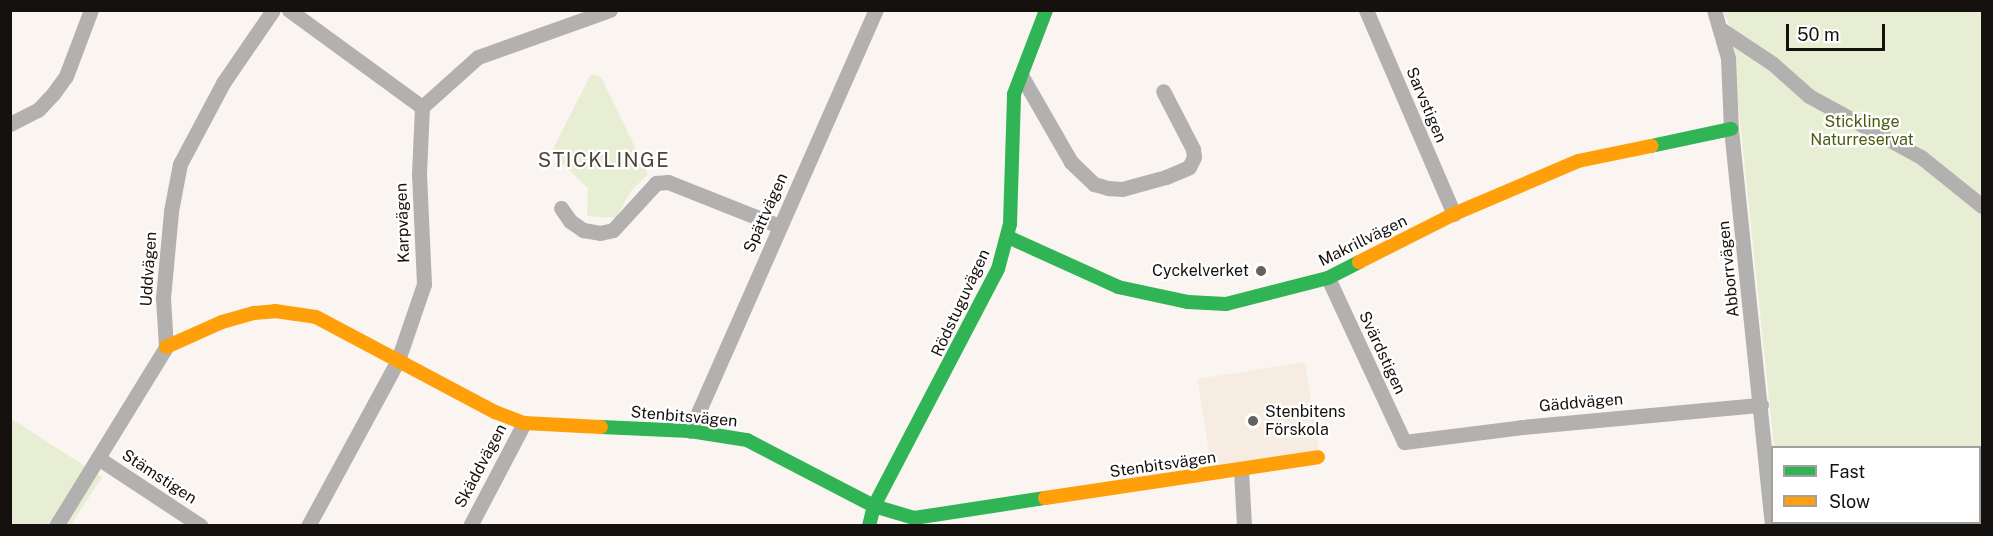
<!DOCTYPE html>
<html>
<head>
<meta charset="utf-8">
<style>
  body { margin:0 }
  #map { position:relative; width:1993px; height:536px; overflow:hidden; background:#faf5f1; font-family:"Public Sans",sans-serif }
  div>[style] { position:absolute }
  .built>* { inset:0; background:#f7ece1; transform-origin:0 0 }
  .green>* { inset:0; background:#e8eed4 }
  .street>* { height:15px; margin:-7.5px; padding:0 7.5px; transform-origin:7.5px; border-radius:7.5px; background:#b3b1af }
  .fast>* { height:14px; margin:-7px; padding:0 7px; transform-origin:7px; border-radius:7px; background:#30b455 }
  .slow>* { height:14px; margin:-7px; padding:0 7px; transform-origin:7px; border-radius:7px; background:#ff9f0a }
  .dots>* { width:16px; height:16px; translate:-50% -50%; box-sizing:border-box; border:3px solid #fff; border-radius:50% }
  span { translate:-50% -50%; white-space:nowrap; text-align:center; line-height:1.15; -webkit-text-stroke:4.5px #fff; paint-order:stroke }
  .street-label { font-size:16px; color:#15110e }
  .park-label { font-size:16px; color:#495b0c }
  .poi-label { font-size:16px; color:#15110e }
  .right { translate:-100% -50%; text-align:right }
  .left { translate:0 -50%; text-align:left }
  .quarter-label { font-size:20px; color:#4d443c; letter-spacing:1.5px }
  .frame { position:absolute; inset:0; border:12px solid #15110e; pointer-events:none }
  .legend { position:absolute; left:1771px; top:446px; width:210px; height:78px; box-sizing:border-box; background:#fff; border:2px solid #a1a09f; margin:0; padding:8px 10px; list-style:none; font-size:18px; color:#15110e }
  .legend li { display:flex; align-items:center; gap:12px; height:30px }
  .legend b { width:30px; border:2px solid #a1a09f }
  .scale { position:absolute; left:1786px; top:24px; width:99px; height:27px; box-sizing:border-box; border:3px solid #15110e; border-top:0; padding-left:8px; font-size:18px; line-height:21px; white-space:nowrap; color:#15110e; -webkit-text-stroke:4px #fff; paint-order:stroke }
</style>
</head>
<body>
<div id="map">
  <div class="built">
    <div style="left:1305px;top:362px;width:89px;height:109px;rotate:81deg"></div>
  </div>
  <div class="green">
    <div style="clip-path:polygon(1723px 11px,1982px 11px,1982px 525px,1780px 525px,1780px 522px,1980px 522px,1980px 448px,1774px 447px,1730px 26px)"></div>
    <div style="clip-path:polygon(591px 74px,601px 77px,648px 174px,631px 191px,616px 218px,587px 216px,588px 188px,551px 153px)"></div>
    <div style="clip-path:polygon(10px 418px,102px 477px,71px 525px,11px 525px)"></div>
  </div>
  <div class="street">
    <div style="left:289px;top:10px;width:165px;rotate:36.1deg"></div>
    <div style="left:1366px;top:10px;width:222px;rotate:66.7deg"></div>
    <div style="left:1714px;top:10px;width:50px;rotate:73.7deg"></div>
    <div style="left:1728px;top:58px;width:71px;rotate:87.6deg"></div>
    <div style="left:1731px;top:129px;width:399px;rotate:84.1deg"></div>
    <div style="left:1722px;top:30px;width:61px;rotate:33.7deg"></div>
    <div style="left:1773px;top:64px;width:48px;rotate:41.6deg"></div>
    <div style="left:1809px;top:96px;width:128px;rotate:28.6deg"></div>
    <div style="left:1921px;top:157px;width:78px;rotate:38.8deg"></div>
    <div style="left:1021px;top:75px;width:100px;rotate:60.1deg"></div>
    <div style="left:1071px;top:162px;width:32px;rotate:44deg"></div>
    <div style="left:1094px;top:184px;width:15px;rotate:16deg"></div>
    <div style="left:1108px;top:188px;width:14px;rotate:4deg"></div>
    <div style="left:1122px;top:189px;width:46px;rotate:-15.3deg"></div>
    <div style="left:1166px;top:177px;width:25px;rotate:-23deg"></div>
    <div style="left:1189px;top:167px;width:11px;rotate:-63deg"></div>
    <div style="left:1194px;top:157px;width:8px;rotate:-97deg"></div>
    <div style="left:1193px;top:149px;width:65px;rotate:-117.3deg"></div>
    <div style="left:10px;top:124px;width:31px;rotate:-27deg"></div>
    <div style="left:38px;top:110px;width:22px;rotate:-47deg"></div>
    <div style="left:53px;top:94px;width:22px;rotate:-54deg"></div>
    <div style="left:66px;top:76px;width:71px;rotate:-69.3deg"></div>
    <div style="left:561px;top:208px;width:16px;rotate:55deg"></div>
    <div style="left:570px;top:221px;width:16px;rotate:35deg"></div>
    <div style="left:583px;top:230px;width:17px;rotate:10deg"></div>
    <div style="left:600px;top:233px;width:13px;rotate:-13deg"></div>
    <div style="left:613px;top:230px;width:64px;rotate:-47.5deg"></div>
    <div style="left:656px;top:183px;width:12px;rotate:-5deg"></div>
    <div style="left:668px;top:182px;width:119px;rotate:21.6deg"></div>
    <div style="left:1328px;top:278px;width:181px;rotate:65.1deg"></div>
    <div style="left:1404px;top:442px;width:119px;rotate:-7.2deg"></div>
    <div style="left:1522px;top:427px;width:240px;rotate:-5.3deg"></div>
    <div style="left:690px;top:431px;width:460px;rotate:-66.2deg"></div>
    <div style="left:98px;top:458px;width:123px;rotate:33.4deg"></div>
    <div style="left:1241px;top:470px;width:56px;rotate:86.9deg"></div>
    <div style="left:56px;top:526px;width:210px;rotate:-58.4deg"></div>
    <div style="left:166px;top:347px;width:49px;rotate:-93.5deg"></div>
    <div style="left:163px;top:298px;width:87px;rotate:-84.7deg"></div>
    <div style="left:171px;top:211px;width:48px;rotate:-79.2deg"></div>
    <div style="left:180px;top:164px;width:92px;rotate:-62deg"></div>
    <div style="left:223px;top:83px;width:88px;rotate:-55.6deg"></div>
    <div style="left:308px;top:526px;width:189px;rotate:-61.5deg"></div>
    <div style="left:398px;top:360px;width:80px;rotate:-71.1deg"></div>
    <div style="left:424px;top:284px;width:111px;rotate:-92.6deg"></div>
    <div style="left:419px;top:173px;width:66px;rotate:-87.4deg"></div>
    <div style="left:422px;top:107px;width:75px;rotate:-41.8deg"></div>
    <div style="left:478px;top:57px;width:140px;rotate:-19.6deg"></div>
    <div style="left:470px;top:526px;width:116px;rotate:-62.3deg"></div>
  </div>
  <div class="fast">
    <div style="left:1651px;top:146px;width:82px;rotate:-12deg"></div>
    <div style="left:1008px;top:237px;width:121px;rotate:24.4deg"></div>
    <div style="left:1118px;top:287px;width:72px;rotate:12.1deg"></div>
    <div style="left:1188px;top:302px;width:38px;rotate:3deg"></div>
    <div style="left:1226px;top:304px;width:105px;rotate:-14.3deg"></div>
    <div style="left:1328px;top:278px;width:35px;rotate:-27deg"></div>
    <div style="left:601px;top:427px;width:89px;rotate:2.6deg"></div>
    <div style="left:690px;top:431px;width:58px;rotate:9deg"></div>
    <div style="left:747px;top:440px;width:143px;rotate:27.5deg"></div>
    <div style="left:874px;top:506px;width:42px;rotate:16.7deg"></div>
    <div style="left:914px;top:518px;width:133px;rotate:-8.7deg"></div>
    <div style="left:869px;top:526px;width:21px;rotate:-76deg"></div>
    <div style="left:874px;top:506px;width:267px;rotate:-62.4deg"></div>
    <div style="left:998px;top:269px;width:47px;rotate:-75.1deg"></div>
    <div style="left:1010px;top:224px;width:130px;rotate:-88.2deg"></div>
    <div style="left:1014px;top:94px;width:90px;rotate:-69.1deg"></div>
  </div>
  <div class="slow">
    <div style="left:1359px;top:262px;width:106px;rotate:-26.8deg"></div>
    <div style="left:1454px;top:214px;width:135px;rotate:-23.1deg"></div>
    <div style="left:1578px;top:161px;width:75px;rotate:-11.6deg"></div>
    <div style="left:166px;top:347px;width:61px;rotate:-24.1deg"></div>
    <div style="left:222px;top:322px;width:33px;rotate:-16deg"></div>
    <div style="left:254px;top:313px;width:21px;rotate:-5deg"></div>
    <div style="left:275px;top:311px;width:41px;rotate:8.3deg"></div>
    <div style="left:316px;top:317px;width:203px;rotate:28deg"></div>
    <div style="left:495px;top:412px;width:31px;rotate:21deg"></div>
    <div style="left:524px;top:423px;width:77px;rotate:3deg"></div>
    <div style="left:1045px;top:498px;width:276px;rotate:-8.5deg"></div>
  </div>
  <div class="dots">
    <div style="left:1261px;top:271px;background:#65615d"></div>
    <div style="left:1253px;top:421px;background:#65615d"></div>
  </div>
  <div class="street-label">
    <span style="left:1426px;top:105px;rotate:67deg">Sarvstigen</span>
    <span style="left:766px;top:213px;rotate:-66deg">Spättvägen</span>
    <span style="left:403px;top:223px;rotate:-92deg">Karpvägen</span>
    <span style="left:1363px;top:241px;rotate:-26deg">Makrillvägen</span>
    <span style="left:149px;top:269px;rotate:-86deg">Uddvägen</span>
    <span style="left:1729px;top:269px;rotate:-96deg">Abborrvägen</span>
    <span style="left:961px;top:303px;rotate:-65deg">Rödstuguvägen</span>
    <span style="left:1382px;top:353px;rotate:65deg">Svärdstigen</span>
    <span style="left:1581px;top:403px;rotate:-5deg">Gäddvägen</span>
    <span style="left:684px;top:417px;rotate:5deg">Stenbitsvägen</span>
    <span style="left:1163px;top:465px;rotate:-8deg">Stenbitsvägen</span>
    <span style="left:481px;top:466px;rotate:-62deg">Skäddvägen</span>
    <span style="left:159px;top:477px;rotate:33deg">Stämstigen</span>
  </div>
  <div class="park-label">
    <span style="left:1862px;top:131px">Sticklinge<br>Naturreservat</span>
  </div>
  <div class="poi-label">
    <span class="right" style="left:1249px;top:271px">Cyckelverket</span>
    <span class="left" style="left:1265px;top:421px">Stenbitens<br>Förskola</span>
  </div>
  <div class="quarter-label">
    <span style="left:604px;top:160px">STICKLINGE</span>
  </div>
  <div class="frame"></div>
  <ul class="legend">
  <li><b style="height:8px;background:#30b455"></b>Fast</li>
  <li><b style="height:8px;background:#ff9f0a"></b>Slow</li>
  </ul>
  <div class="scale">50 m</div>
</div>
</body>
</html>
